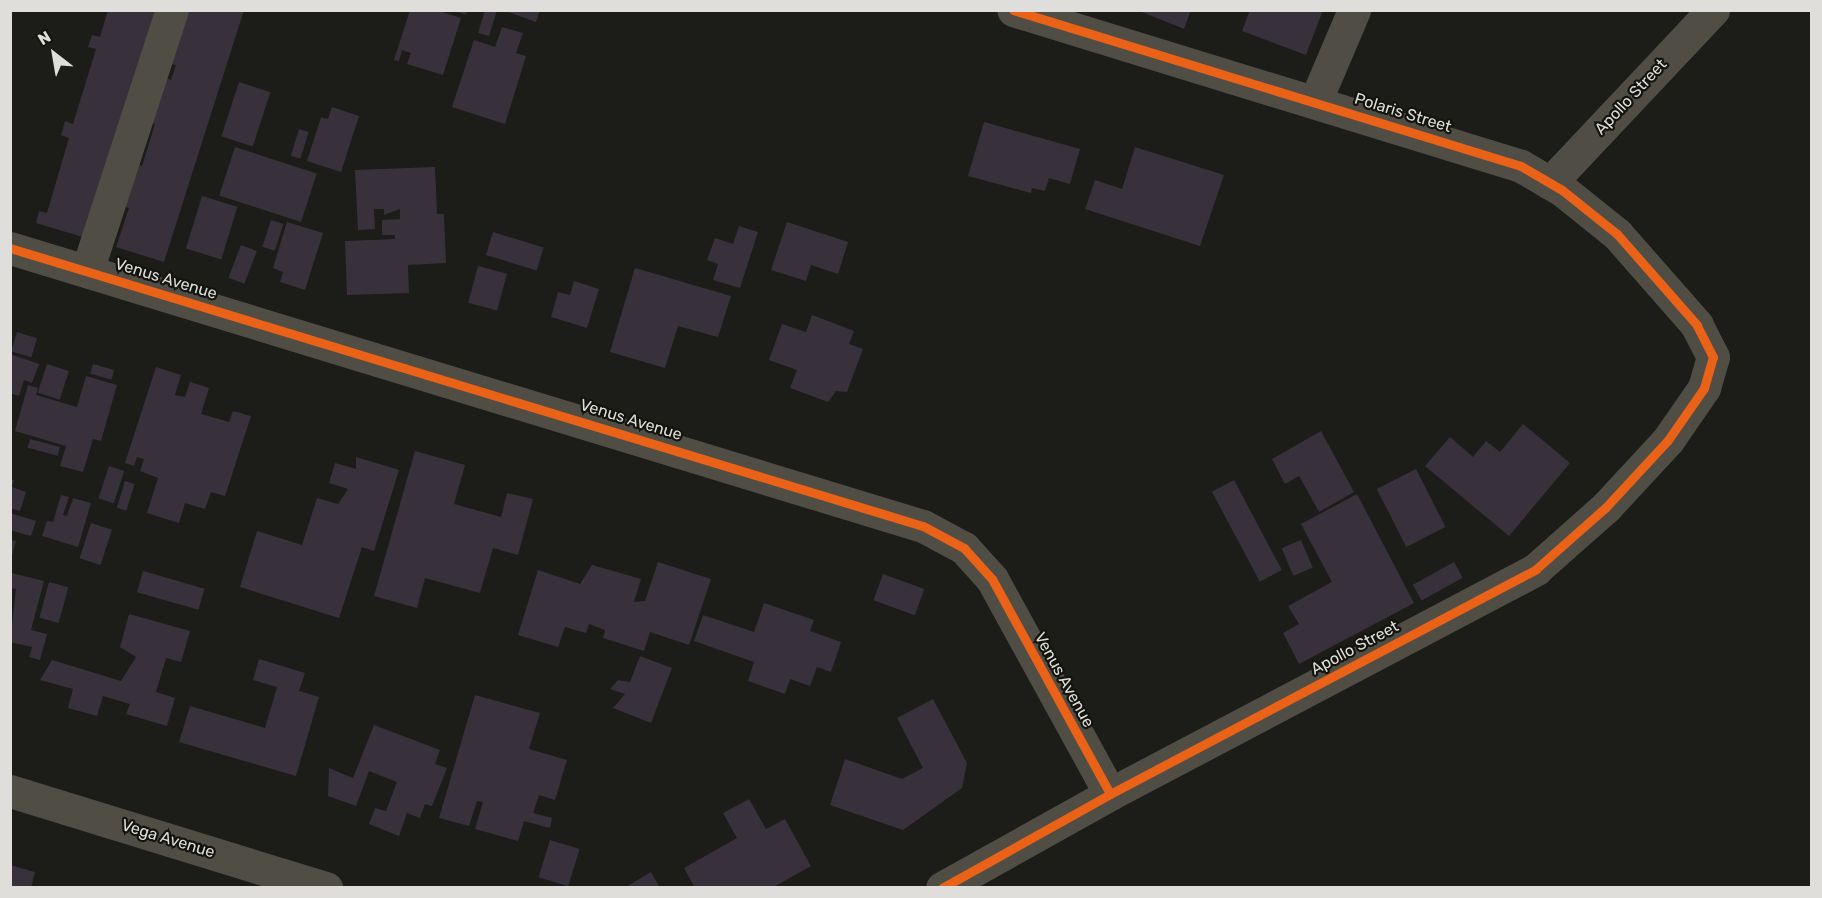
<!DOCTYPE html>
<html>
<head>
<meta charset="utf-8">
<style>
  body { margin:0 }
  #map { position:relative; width:1822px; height:898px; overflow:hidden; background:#1c1c19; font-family:Rubik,sans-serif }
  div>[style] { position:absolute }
  .building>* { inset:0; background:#38313c; transform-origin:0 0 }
  .minor>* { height:33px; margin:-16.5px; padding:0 16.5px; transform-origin:16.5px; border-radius:16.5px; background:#504e44 }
  .cycleway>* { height:9px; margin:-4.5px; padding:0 4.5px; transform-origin:4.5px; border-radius:4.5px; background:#ea6118 }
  span { translate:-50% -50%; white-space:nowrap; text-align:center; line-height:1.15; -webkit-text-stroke:4.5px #14140f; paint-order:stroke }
  .street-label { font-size:16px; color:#dfdedb }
  .frame { position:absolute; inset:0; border:12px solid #dfdedb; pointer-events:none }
  .north { position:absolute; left:24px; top:24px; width:60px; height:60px; -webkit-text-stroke:4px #14140f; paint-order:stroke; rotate:329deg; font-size:16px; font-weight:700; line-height:24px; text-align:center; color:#dfdedb }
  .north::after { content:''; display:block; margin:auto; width:21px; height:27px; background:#dfdedb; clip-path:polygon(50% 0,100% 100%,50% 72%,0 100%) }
</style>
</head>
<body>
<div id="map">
  <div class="building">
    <div style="clip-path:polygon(108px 10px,167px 10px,96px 241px,36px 223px,39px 211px,47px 213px,69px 138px,61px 135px,65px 121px,73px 124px,96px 49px,88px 47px,92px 35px,100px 37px)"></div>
    <div style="clip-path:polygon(183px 10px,244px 10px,164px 262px,116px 247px,129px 208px,123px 206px,136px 164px,142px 166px,155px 124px,149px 122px,163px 77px,171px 80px,176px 65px,171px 64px)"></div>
    <div style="clip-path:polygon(410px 10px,436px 10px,461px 18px,443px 75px,407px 64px,411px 53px,402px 50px,399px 61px,394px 60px)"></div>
    <div style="clip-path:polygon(453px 10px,467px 10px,466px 15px)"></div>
    <div style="clip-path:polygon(485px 10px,497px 10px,489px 36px,478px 33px)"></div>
    <div style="clip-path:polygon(502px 10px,540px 10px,536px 22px)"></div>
    <div style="clip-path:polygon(1137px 10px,1191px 10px,1184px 29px)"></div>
    <div style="clip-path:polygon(1250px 10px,1323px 10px,1306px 55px,1242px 31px)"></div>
    <div style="clip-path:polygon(502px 27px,523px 33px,516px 53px,526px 56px,505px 124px,452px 107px,474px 40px,495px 47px)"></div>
    <div style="left:239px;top:82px;width:33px;height:57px;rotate:18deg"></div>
    <div style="clip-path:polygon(332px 107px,359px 116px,341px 172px,307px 161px,321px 117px,328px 119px)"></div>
    <div style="clip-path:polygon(984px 122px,1080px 149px,1070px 184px,1049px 178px,1045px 191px,1032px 188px,1031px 193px,968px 176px)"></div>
    <div style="left:299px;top:129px;width:10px;height:28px;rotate:17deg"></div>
    <div style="left:235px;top:147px;width:86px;height:51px;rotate:18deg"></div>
    <div style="clip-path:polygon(1135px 147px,1224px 175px,1200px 246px,1085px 209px,1095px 180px,1122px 189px)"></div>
    <div style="clip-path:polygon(435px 167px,437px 214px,444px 214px,446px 263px,408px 265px,409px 293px,347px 295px,345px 241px,395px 239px,395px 235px,382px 235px,382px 220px,400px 219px,400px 209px,384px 215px,384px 209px,374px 209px,375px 229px,358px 230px,355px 170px)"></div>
    <div style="left:202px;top:196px;width:37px;height:55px;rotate:17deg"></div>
    <div style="left:271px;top:220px;width:13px;height:28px;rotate:18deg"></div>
    <div style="clip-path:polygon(287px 222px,323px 233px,305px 290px,280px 282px,283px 272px,273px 268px)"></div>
    <div style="clip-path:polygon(787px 222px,848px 242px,838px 274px,811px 265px,806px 281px,771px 270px)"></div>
    <div style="clip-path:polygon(739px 226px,758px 232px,740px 288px,713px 280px,718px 264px,707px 260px,715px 238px,733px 244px)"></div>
    <div style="left:493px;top:232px;width:53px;height:24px;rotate:17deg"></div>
    <div style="left:241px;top:245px;width:17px;height:35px;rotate:21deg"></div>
    <div style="left:478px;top:266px;width:30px;height:38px;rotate:15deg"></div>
    <div style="clip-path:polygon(635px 268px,731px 296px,718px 337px,678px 326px,665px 368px,610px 352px)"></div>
    <div style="clip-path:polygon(574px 281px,599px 289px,587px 328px,551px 317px,558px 292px,570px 295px)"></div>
    <div style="clip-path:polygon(812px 315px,854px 331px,849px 344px,863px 349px,847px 392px,836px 391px,828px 402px,790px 388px,797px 370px,769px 360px,782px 324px,806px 332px)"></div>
    <div style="left:17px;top:332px;width:21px;height:20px;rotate:17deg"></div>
    <div style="clip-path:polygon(10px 354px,39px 364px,32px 383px,24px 380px,19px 396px,10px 393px)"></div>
    <div style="left:47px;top:364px;width:23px;height:30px;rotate:18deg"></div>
    <div style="left:93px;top:364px;width:22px;height:10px;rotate:16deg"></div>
    <div style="clip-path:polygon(156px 367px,181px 375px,175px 395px,185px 397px,190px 382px,209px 388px,201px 414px,229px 422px,233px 411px,251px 416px,225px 496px,211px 492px,205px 509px,185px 503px,179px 523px,147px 513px,158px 478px,140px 471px,144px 459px,137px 457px,134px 466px,125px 463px)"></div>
    <div style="clip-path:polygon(86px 376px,117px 385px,101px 441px,93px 439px,83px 472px,60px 466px,66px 446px,15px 431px,28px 385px,38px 388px,36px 395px,77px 407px)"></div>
    <div style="clip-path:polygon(1523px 424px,1570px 463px,1509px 536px,1425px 466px,1450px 437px,1473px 457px,1486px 441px,1500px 452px)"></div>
    <div style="clip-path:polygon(1321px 431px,1354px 492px,1319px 512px,1299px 476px,1285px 484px,1272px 459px)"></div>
    <div style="left:30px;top:439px;width:31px;height:9px;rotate:15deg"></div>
    <div style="clip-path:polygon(415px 451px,465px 465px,454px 504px,501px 517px,507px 493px,533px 499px,518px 555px,493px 548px,480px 593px,425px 578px,417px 608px,374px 596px)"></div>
    <div style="clip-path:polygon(356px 457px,399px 470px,374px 551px,362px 547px,339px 618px,240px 587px,257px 531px,302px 545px,317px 498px,338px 504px,348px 489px,329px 483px,335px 463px,356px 469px)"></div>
    <div style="left:109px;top:466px;width:16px;height:34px;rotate:18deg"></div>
    <div style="left:1416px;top:469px;width:65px;height:44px;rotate:63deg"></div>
    <div style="clip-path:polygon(10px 479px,14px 480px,12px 487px,26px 492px,20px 511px,10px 508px)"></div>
    <div style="left:1234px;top:480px;width:102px;height:25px;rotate:62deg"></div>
    <div style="left:125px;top:481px;width:10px;height:28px;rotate:17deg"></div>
    <div style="clip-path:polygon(1357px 494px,1414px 603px,1299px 664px,1283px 633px,1299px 624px,1288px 606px,1332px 582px,1301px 524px)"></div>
    <div style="clip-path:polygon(61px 495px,69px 497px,63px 515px,67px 516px,73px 498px,91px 503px,78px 547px,42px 536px,47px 521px,53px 522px)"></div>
    <div style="clip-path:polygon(10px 513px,36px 521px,31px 536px,10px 530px)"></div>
    <div style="left:91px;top:523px;width:22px;height:37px;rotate:18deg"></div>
    <div style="clip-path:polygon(10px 540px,16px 541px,11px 559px,10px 559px)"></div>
    <div style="left:1301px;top:540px;width:30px;height:21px;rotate:67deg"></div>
    <div style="clip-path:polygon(658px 562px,711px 579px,689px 645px,650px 632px,644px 651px,603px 638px,605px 630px,589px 624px,586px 633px,565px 627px,558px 647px,518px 635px,538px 570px,580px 584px,592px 565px,641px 579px,634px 602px,645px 601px)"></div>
    <div style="left:1454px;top:562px;width:18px;height:47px;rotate:61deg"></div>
    <div style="left:143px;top:571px;width:64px;height:22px;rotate:16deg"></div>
    <div style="clip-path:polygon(12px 573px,44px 581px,31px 630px,47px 634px,40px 660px,29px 657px,32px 647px,10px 642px,16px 589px,10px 588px)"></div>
    <div style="left:883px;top:574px;width:44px;height:28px;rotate:20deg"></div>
    <div style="left:49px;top:582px;width:20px;height:37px;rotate:15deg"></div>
    <div style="clip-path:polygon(764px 603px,814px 620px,810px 631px,841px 642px,831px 672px,817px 667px,810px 686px,790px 679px,785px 694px,748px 681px,754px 662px,694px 641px,703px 615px,754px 632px)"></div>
    <div style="clip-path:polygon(129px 614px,190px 631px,181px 662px,166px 658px,156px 692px,175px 698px,167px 726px,126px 714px,130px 704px,103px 696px,97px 716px,68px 708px,73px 689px,40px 680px,52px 660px,121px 681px,136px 657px,120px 647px)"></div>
    <div style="clip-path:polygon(640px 656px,672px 668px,651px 723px,613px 708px,625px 694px,610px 689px,618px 680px,630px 682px)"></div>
    <div style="clip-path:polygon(259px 659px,305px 673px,299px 691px,319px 697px,296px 776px,179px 742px,190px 706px,265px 728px,277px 687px,253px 680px)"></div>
    <div style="clip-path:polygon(475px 695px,540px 713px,529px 749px,567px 760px,555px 800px,539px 795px,533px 813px,552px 818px,550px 828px,524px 821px,518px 841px,475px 829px,483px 802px,477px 801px,469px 826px,439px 818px)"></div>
    <div style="clip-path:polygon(933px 699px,967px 763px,962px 788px,903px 830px,830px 805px,845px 759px,902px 779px,923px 768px,897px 718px)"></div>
    <div style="clip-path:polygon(374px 725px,440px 750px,435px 764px,447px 768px,432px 806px,425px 804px,420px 818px,407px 813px,399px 836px,369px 824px,375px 808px,386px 811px,397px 782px,369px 771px,356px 806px,328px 796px,329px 768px,353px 778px)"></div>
    <div style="clip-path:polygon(749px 799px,766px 829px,785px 819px,811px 866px,772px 888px,695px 888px,684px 868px,737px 838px,723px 813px)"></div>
    <div style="left:550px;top:840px;width:31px;height:39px;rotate:17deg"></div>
    <div style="clip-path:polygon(10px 865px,35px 872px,31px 888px,10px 888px)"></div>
    <div style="clip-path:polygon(651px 872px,660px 888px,624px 888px)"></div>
  </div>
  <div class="minor">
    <div style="left:1315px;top:102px;width:100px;rotate:-67deg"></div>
    <div style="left:1550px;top:183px;width:238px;rotate:-46.7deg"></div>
    <div style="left:10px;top:248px;width:954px;rotate:16.94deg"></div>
    <div style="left:923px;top:526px;width:47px;rotate:28.2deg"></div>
    <div style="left:964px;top:548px;width:42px;rotate:47.9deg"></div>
    <div style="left:992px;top:579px;width:245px;rotate:61.2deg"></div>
    <div style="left:87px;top:271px;width:274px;rotate:-72deg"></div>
    <div style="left:10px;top:791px;width:331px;rotate:17.1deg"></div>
    <div style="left:942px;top:888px;width:193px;rotate:-29.2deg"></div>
    <div style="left:1110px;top:794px;width:482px;rotate:-27.8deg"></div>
    <div style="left:1536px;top:569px;width:94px;rotate:-41.5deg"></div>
    <div style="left:1606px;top:507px;width:91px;rotate:-47.2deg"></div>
    <div style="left:1668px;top:440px;width:63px;rotate:-55.3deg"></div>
    <div style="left:1704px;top:388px;width:32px;rotate:-74deg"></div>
    <div style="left:1713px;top:357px;width:36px;rotate:-117deg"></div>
    <div style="left:1697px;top:325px;width:121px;rotate:-131.3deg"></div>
    <div style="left:1617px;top:234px;width:70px;rotate:-141.3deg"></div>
    <div style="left:1562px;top:190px;width:48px;rotate:-149.7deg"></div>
    <div style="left:1521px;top:166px;width:531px;rotate:-162.93deg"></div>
  </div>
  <div class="cycleway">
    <div style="left:10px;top:248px;width:954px;rotate:16.94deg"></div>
    <div style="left:923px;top:526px;width:47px;rotate:28.2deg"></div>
    <div style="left:964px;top:548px;width:42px;rotate:47.9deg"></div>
    <div style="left:992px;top:579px;width:245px;rotate:61.2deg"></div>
    <div style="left:942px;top:888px;width:193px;rotate:-29.2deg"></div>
    <div style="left:1110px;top:794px;width:482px;rotate:-27.8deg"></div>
    <div style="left:1536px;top:569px;width:94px;rotate:-41.5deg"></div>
    <div style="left:1606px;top:507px;width:91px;rotate:-47.2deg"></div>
    <div style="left:1668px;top:440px;width:63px;rotate:-55.3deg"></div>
    <div style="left:1704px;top:388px;width:32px;rotate:-74deg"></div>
    <div style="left:1713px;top:357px;width:36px;rotate:-117deg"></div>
    <div style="left:1697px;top:325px;width:121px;rotate:-131.3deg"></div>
    <div style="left:1617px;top:234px;width:70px;rotate:-141.3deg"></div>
    <div style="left:1562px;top:190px;width:48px;rotate:-149.7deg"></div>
    <div style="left:1521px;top:166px;width:531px;rotate:-162.93deg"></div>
  </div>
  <div class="street-label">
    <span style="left:1631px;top:97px;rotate:-47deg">Apollo Street</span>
    <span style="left:1403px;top:113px;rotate:17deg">Polaris Street</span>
    <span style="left:166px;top:279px;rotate:17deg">Venus Avenue</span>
    <span style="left:631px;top:420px;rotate:17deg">Venus Avenue</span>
    <span style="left:1355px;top:648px;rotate:-28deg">Apollo Street</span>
    <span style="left:1064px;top:680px;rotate:61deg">Venus Avenue</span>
    <span style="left:168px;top:839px;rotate:17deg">Vega Avenue</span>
  </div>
  <div class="frame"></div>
  <div class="north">N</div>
</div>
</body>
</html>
